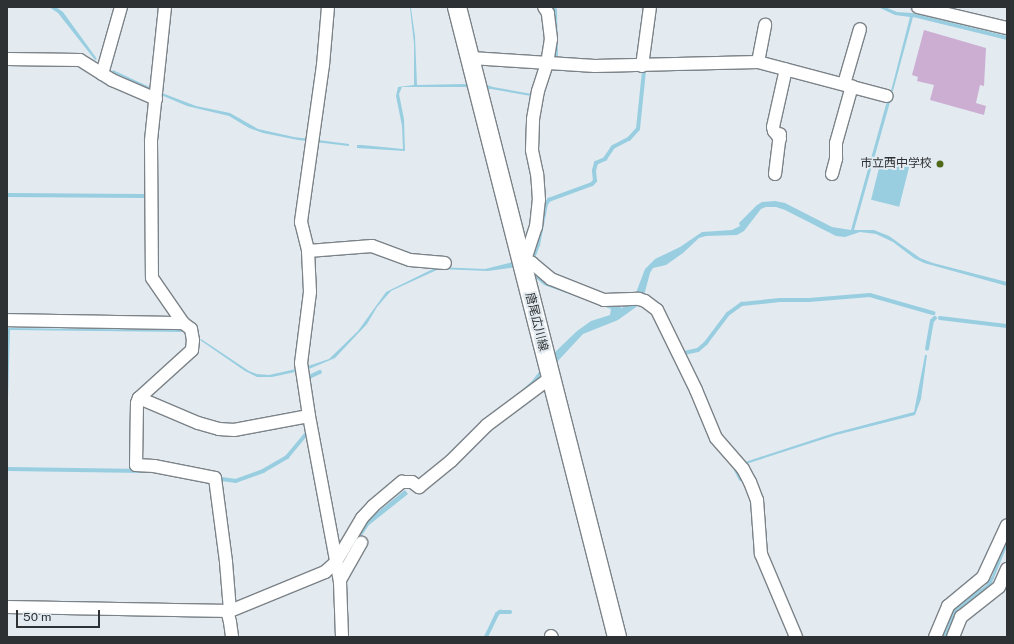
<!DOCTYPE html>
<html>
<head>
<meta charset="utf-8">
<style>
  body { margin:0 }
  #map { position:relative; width:1014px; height:644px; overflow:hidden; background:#e3ebf1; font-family:"Public Sans","Noto Sans JP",sans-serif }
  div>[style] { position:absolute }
  .water>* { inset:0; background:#99cee1; transform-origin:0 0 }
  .stream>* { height:3.5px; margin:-1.75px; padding:0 1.75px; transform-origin:1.75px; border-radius:1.75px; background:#99cee1 }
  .building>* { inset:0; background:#ccaed3 }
  .roads { filter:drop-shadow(1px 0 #7c8388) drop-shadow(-1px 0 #7c8388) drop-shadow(0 1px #7c8388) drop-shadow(0 -1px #7c8388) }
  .street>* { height:12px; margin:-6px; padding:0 6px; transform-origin:6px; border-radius:6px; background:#fff }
  .secondary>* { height:18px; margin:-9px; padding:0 9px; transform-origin:9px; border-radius:9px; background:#fff }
  .dots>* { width:11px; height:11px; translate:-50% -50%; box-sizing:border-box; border:2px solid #e3ebf1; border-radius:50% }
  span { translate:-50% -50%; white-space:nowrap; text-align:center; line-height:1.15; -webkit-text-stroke:4px #e3ebf1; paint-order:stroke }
  .poi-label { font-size:12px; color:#2e3133 }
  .right { translate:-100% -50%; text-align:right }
  .street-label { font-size:12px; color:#2e3133 }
  .frame { position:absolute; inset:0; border:8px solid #2e3133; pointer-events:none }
  .scale { position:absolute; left:16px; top:610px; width:84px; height:18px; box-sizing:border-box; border:2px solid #2e3133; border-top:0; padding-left:5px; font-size:12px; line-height:14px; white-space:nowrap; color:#2e3133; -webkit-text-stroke:3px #e3ebf1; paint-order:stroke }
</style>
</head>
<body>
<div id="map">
  <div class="water">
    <div style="clip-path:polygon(49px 7px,56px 7px,63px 12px,97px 59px,95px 60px,58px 13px)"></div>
    <div style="clip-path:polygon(551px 7px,556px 7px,557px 10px,558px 55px,543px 95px)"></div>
    <div style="clip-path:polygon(878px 7px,885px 7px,897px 12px,912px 13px,1007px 36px,1007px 40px,913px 17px,893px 91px,891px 91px,910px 17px,895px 15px)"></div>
    <div style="clip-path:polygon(410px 8px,411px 8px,415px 36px,417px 85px,465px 84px,478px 82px,493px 87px,532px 94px,531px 96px,491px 89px,471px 89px,465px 87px,402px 87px,399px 94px,404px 119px,405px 151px,357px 148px,357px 145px,362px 145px,403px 149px,402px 126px,396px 96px,398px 87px,414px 85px,414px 44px)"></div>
    <div style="left:113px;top:70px;width:41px;height:2px;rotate:25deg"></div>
    <div style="clip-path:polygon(162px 93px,196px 106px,230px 113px,258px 129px,294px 137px,349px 144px,349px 146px,298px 140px,263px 133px,249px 128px,229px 116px,187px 106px,161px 95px)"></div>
    <div style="clip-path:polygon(887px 101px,890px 102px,854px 230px,874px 230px,889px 236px,920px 258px,933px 263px,1007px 282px,1007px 286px,924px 263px,914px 258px,893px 242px,876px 234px,860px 232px,845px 237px,836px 236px,785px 210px,776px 207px,766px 207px,761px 209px,744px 231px,737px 235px,706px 236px,699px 238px,683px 253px,666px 265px,653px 268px,650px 273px,642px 303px,639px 305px,618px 320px,583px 334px,543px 377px,421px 481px,419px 479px,450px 453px,481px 422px,513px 398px,532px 381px,552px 355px,577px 331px,591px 321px,610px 315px,611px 309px,544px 285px,529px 272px,517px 267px,488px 271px,439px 269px,391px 291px,377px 307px,367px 324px,335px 358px,309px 369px,272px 377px,257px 377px,245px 371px,200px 340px,201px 339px,249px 371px,257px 374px,269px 375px,305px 367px,329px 359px,358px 331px,386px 292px,437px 267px,485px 269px,513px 262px,622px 308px,634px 298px,645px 269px,655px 259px,680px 247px,702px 232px,732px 230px,740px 226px,739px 223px,757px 205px,762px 202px,775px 201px,785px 203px,832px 227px,851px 230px)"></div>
    <div style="left:881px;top:160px;width:29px;height:41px;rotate:14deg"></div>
    <div style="clip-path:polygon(7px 328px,185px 330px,184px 332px,10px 330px,7px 433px)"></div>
    <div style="clip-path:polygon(925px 355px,927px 355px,921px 399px,915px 415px,836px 435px,743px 465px,742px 463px,834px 433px,914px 412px)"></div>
    <div style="clip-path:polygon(746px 485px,752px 497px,781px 616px,756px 557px,750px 500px,744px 486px)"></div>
    <div style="clip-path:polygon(405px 490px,408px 494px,369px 525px,341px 566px,357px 536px,369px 519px)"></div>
    <div style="clip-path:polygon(1007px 535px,1007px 546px,992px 583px,986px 590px,957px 611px,947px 637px,938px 637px,949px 612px,971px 591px,981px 589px,986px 585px,992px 576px)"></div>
  </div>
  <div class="stream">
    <div style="left:7px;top:195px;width:137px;rotate:0.4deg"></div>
    <div style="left:533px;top:258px;width:14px;rotate:-69deg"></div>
    <div style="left:538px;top:245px;width:42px;rotate:-79deg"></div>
    <div style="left:546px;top:204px;width:5px;rotate:-53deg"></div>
    <div style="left:549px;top:200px;width:46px;rotate:-20.4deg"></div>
    <div style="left:592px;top:184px;width:4px;rotate:-45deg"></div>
    <div style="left:595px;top:181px;width:10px;rotate:-96deg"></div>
    <div style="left:594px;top:171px;width:8px;rotate:-76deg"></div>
    <div style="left:596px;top:163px;width:10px;rotate:-24deg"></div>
    <div style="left:605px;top:159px;width:14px;rotate:-56deg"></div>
    <div style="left:613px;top:147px;width:18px;rotate:-27deg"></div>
    <div style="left:629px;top:139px;width:13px;rotate:-48deg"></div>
    <div style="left:638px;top:129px;width:58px;rotate:-84.1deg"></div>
    <div style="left:940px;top:318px;width:67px;rotate:6.8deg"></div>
    <div style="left:927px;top:349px;width:28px;rotate:-80deg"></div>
    <div style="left:932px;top:321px;width:4px;rotate:-45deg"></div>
    <div style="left:684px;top:353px;width:14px;rotate:-12deg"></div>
    <div style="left:698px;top:350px;width:11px;rotate:-41deg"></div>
    <div style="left:706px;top:343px;width:36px;rotate:-53deg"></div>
    <div style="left:728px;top:314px;width:17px;rotate:-36deg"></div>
    <div style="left:742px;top:304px;width:38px;rotate:-6deg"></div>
    <div style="left:780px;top:300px;width:29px"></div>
    <div style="left:809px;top:300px;width:61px;rotate:-4.7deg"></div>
    <div style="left:870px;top:295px;width:66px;rotate:15.9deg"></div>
    <div style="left:307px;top:378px;width:14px;rotate:-25deg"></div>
    <div style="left:7px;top:469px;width:137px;rotate:0.8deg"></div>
    <div style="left:736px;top:469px;width:11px;rotate:63deg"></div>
    <div style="left:222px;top:479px;width:14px;rotate:8deg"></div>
    <div style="left:236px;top:481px;width:29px;rotate:-20deg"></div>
    <div style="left:263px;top:471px;width:28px;rotate:-30deg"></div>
    <div style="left:287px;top:457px;width:30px;rotate:-50deg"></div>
    <div style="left:486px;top:637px;width:25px;rotate:-64deg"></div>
    <div style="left:497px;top:614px;width:4px;rotate:-34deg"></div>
    <div style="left:500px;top:612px;width:10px"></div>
  </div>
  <div class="building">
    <div style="clip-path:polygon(924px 30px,986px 48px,984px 86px,980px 85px,976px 103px,986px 106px,984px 115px,930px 100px,934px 85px,917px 81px,918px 77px,912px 75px)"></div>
  </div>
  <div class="roads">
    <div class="street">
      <div style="left:165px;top:7px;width:135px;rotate:96deg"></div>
      <div style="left:151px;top:141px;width:137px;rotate:89.6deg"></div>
      <div style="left:152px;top:278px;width:55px;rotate:55.4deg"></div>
      <div style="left:183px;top:323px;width:10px;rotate:37deg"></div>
      <div style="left:191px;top:329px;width:11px;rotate:80deg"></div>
      <div style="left:193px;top:340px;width:10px;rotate:96deg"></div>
      <div style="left:192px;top:350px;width:72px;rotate:137.8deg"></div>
      <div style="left:139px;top:398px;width:64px;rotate:23deg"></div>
      <div style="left:198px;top:423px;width:22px;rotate:16deg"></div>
      <div style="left:219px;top:429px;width:15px;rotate:4deg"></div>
      <div style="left:234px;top:430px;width:76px;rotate:-10.6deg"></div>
      <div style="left:328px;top:7px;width:58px;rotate:94.9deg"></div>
      <div style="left:323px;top:65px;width:159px;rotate:98deg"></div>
      <div style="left:301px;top:222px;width:30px;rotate:76deg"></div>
      <div style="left:308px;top:251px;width:41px;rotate:87.2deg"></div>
      <div style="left:310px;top:292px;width:72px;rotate:97.2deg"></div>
      <div style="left:301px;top:363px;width:54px;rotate:81.4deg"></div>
      <div style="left:309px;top:416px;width:169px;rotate:79.4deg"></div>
      <div style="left:340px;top:582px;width:55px;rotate:87.9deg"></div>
      <div style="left:918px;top:7px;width:91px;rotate:13.3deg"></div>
      <div style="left:471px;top:58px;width:124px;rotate:3.7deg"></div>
      <div style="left:595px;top:66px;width:163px;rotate:-1.4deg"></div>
      <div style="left:758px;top:62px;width:133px;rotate:14.8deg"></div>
      <div style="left:7px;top:59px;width:73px;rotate:0.8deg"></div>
      <div style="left:80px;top:60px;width:38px;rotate:32deg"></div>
      <div style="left:112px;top:80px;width:48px;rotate:23.4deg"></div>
      <div style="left:758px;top:62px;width:38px;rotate:-79deg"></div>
      <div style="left:642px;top:66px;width:60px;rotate:-82.3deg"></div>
      <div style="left:102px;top:74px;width:70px;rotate:-74.2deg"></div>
      <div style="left:844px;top:84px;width:57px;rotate:-73.8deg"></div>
      <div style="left:780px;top:139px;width:10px;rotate:-127deg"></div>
      <div style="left:774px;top:131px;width:4px;rotate:-104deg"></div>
      <div style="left:773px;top:127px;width:59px;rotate:-77.4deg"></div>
      <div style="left:775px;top:174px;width:40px;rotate:-82.9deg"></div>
      <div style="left:832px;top:174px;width:16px;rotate:-75deg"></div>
      <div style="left:836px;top:159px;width:16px;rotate:-90deg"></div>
      <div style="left:836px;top:143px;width:59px;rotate:-74.3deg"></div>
      <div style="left:308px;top:251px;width:64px;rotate:-4.5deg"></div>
      <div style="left:372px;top:246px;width:40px;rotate:20.2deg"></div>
      <div style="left:410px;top:260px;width:35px;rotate:5deg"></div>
      <div style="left:519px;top:256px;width:15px;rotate:28deg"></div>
      <div style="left:532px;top:263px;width:25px;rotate:40deg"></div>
      <div style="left:551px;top:279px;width:57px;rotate:21.6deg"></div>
      <div style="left:604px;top:300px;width:35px;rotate:-2deg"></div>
      <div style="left:639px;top:299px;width:6px;rotate:18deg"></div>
      <div style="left:645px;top:301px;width:15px;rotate:37deg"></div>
      <div style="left:657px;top:310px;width:89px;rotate:64deg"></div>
      <div style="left:696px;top:390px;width:52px;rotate:67.4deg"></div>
      <div style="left:716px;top:438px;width:41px;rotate:48.9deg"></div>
      <div style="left:743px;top:469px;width:15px;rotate:62deg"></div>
      <div style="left:750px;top:482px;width:19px;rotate:69deg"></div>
      <div style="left:757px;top:500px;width:54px;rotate:85.8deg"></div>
      <div style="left:761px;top:554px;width:90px;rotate:67.1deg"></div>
      <div style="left:525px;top:260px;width:35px;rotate:-72deg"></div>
      <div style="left:536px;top:227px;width:27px;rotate:-84deg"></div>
      <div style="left:539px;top:200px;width:26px;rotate:-94deg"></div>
      <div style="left:537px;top:174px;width:25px;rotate:-102deg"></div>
      <div style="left:532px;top:150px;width:31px;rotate:-88deg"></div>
      <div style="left:533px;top:119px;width:28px;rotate:-80deg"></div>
      <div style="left:538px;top:91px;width:28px;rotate:-72deg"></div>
      <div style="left:547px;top:64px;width:25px;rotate:-81deg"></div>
      <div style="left:551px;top:39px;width:26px;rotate:-97deg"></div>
      <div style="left:548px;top:13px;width:7px;rotate:-124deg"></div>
      <div style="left:7px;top:320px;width:176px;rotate:1deg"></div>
      <div style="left:139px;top:398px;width:5px;rotate:112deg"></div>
      <div style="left:137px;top:403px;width:62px;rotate:90.9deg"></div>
      <div style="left:136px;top:465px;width:18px;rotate:3deg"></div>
      <div style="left:154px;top:466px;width:62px;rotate:11.1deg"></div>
      <div style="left:215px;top:478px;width:85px;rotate:82.5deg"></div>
      <div style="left:226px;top:562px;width:49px;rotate:85.3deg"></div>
      <div style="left:340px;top:580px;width:43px;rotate:-60.4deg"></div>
      <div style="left:7px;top:607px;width:223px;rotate:1deg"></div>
      <div style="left:230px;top:611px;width:103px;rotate:-22.3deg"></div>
      <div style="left:325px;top:572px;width:15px;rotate:-42deg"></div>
      <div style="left:336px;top:562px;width:51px;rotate:-59.4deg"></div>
      <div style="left:362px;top:518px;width:16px;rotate:-47deg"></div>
      <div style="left:373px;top:506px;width:38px;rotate:-40deg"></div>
      <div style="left:402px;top:482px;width:10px"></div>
      <div style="left:412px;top:482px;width:9px;rotate:36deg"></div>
      <div style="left:419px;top:487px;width:41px;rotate:-39.1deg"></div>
      <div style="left:451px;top:461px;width:51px;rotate:-45deg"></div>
      <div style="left:487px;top:425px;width:79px;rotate:-36.7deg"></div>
      <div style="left:227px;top:610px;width:12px;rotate:76deg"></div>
      <div style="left:230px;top:622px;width:15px;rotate:82deg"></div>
      <div style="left:551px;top:636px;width:1px;rotate:45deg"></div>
      <div style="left:935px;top:637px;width:34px;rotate:-67deg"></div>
      <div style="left:948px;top:606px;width:45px;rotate:-39.6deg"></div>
      <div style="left:983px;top:577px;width:57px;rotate:-65.2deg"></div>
      <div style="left:953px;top:637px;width:22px;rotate:-68deg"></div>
      <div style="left:961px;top:617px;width:48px;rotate:-38.3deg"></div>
      <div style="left:999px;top:587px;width:20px;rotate:-66deg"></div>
    </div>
    <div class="secondary">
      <div style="left:457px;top:7px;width:650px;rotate:75.75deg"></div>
    </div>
  </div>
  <div class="dots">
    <div style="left:940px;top:164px;background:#516a1a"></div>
  </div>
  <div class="poi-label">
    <span class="right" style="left:932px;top:164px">市立西中学校</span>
  </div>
  <div class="street-label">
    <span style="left:536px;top:322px;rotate:76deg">唐尾広川線</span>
  </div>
  <div class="frame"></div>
  <div class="scale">50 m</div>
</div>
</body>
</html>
